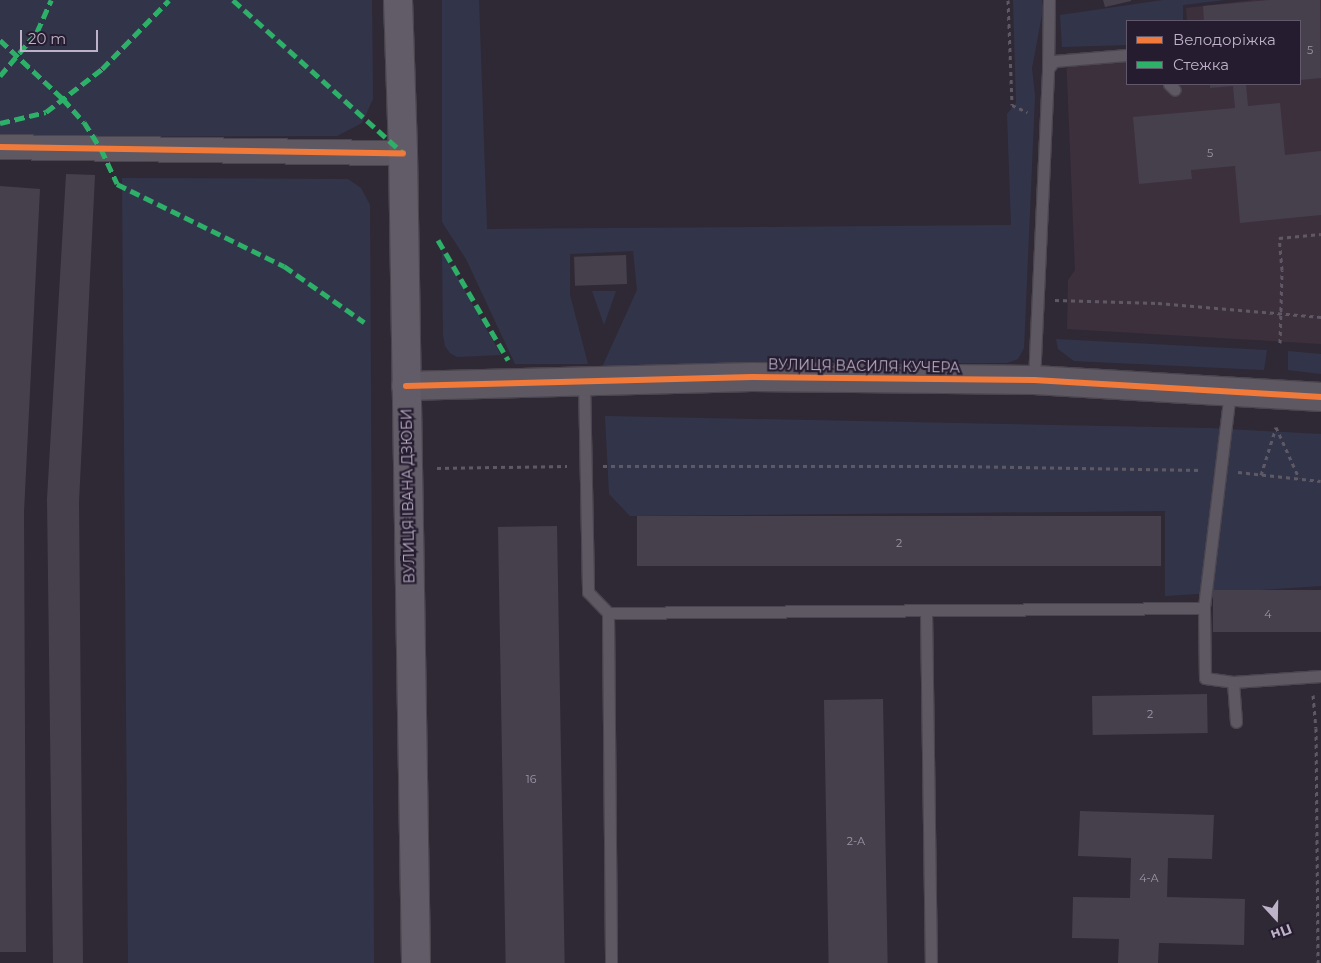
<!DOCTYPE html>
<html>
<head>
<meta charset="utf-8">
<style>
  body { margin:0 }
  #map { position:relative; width:1321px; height:963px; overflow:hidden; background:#2f2935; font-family:Montserrat,sans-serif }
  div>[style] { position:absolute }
  .medical>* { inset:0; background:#3d303d }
  .green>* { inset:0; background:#32354a }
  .building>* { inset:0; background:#46404c; transform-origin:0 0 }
  .path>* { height:3px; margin-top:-1.5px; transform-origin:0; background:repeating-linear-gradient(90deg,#5f5965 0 4px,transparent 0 8px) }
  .roads { filter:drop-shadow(1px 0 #4a454e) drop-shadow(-1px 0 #4a454e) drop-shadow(0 1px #4a454e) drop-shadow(0 -1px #4a454e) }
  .service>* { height:11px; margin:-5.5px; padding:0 5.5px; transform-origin:5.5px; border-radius:5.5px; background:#5e5863 }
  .minor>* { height:24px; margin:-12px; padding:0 12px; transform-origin:12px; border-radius:12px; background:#5e5863 }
  .tertiary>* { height:28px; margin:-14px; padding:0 14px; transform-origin:14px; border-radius:14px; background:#5e5863 }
  .secondary>* { height:28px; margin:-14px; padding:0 14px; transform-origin:14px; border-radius:14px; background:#625c68 }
  .quiet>* { height:5px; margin-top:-2.5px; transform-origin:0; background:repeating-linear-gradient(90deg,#2db169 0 10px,transparent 0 15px) }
  .cycleway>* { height:6px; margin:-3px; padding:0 3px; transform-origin:3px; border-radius:3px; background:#f17a3a }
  span { translate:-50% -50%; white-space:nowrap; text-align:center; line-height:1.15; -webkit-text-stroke:4.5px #261c30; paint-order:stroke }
  .number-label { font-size:11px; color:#9f96a8 }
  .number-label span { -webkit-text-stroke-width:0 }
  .street-label { font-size:14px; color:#bdb2c7 }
  .legend { position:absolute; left:1126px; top:20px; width:175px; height:65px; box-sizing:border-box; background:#261c30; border:1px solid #62586c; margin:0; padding:6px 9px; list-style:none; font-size:15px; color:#bdb2c7 }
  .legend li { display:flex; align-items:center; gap:10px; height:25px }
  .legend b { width:25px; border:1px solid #62586c }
  .north { position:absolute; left:1251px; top:893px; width:50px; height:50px; -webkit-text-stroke:4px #261c30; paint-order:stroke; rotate:159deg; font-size:14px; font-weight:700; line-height:20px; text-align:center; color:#bdb2c7 }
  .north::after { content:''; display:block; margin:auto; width:18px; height:22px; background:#bdb2c7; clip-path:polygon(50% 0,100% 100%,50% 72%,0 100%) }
  .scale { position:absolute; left:20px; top:30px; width:78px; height:22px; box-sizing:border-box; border:2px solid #bdb2c7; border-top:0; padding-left:6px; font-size:15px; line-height:18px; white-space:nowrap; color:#bdb2c7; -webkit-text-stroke:4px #261c30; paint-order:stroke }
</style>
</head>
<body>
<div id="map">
  <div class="medical">
    <div style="clip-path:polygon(1253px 0,1321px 0,1321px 344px,1067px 329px,1068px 280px,1075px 270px,1066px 53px,1127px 50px,1127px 84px,1300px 84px,1300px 21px,1187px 21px,1186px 8px)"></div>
  </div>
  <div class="green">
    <div style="clip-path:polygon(0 0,372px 0,373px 99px,362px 123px,337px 136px,0 137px)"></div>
    <div style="clip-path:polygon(442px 0,479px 0,487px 229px,1011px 225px,1007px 114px,1016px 103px,1013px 0,1042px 0,1043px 9px,1032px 68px,1035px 96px,1024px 348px,1018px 359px,1007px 363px,603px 365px,637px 290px,633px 251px,570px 254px,570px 295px,588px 364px,515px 364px,466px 259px,442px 222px)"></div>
    <div style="clip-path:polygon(1163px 0,1225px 0,1183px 5px,1183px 21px,1127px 21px,1127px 45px,1062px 47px,1060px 15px)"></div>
    <div style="clip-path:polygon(122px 178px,348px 179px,361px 188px,370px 205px,374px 963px,128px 963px)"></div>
    <div style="clip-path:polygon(442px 250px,501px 355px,457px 357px,450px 353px,445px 346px,443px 335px)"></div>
    <div style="clip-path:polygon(592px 291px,616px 291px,604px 325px)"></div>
    <div style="clip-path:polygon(1056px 339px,1267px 350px,1264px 370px,1074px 361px,1058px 349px)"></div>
    <div style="clip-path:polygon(1288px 351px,1321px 354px,1321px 374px,1288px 370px)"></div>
    <div style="clip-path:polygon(605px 416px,1209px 428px,1321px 434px,1321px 586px,1165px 596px,1165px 511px,630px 516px,609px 494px)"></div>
  </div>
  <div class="building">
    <div style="clip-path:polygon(1103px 0,1131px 0,1131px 1px,1105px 7px)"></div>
    <div style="clip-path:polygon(1269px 0,1320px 0,1321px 78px,1300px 80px,1300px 21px,1204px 21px,1203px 6px)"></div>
    <div style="clip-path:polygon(1210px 84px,1246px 84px,1248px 106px,1280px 103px,1285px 155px,1321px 151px,1321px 215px,1240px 223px,1235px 166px,1191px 170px,1192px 179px,1139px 184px,1133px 117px,1235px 108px,1233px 86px,1210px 88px)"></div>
    <div style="clip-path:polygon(66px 174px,95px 175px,79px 502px,83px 963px,53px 963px,47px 499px)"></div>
    <div style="clip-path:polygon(0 186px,40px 189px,24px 512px,26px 952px,0 952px)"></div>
    <div style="left:626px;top:255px;width:29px;height:52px;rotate:88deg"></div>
    <div style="left:1161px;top:516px;width:50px;height:524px;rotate:90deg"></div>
    <div style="left:557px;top:526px;width:437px;height:59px;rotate:89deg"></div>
    <div style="left:1321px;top:590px;width:42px;height:108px;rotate:90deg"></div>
    <div style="left:1207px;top:694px;width:39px;height:115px;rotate:89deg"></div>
    <div style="left:883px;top:699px;width:264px;height:59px;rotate:89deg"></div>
    <div style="clip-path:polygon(1080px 811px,1214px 815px,1212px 859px,1168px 858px,1167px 897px,1245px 899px,1244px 945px,1159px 943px,1158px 963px,1118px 963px,1119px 939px,1072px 938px,1073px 897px,1130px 898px,1131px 858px,1078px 856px)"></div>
  </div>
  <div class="path">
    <div style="left:1008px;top:0;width:105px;rotate:87.8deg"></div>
    <div style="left:1012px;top:105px;width:17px;rotate:25deg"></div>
    <div style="left:1055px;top:300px;width:103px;rotate:1.7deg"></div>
    <div style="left:1158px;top:303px;width:164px;rotate:4.9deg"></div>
    <div style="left:1280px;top:343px;width:73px;rotate:-88.4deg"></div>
    <div style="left:1282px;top:270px;width:32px;rotate:-95deg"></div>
    <div style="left:1279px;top:238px;width:42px;rotate:-5.4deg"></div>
    <div style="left:603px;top:466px;width:351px"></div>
    <div style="left:954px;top:466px;width:248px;rotate:0.9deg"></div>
    <div style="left:437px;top:468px;width:130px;rotate:-0.9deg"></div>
    <div style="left:1238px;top:472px;width:83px;rotate:6.2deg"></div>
    <div style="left:1261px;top:475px;width:50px;rotate:-72.6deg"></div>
    <div style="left:1276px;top:427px;width:56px;rotate:65.7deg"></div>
    <div style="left:1313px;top:695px;width:33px;rotate:85deg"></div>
    <div style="left:1316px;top:728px;width:235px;rotate:89.5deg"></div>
  </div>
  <div class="roads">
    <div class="service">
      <div style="left:1048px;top:69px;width:69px;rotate:-89.2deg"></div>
      <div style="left:1169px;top:84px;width:8px;rotate:45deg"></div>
      <div style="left:584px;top:380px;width:212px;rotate:88.9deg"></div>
      <div style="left:588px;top:592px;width:29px;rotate:46deg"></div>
      <div style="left:608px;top:613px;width:350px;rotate:89.5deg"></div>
      <div style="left:1034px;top:380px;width:311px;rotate:-87.4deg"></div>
      <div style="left:1048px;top:69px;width:10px;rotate:-53deg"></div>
      <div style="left:1054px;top:61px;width:73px;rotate:-4.7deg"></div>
      <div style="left:1230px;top:392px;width:218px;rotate:96.9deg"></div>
      <div style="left:1204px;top:608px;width:70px;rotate:89.2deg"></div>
      <div style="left:1205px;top:678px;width:28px;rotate:8deg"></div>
      <div style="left:1233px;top:682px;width:88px;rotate:-3.9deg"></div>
      <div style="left:926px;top:611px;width:352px;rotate:89.2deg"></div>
      <div style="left:608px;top:613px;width:596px;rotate:-0.48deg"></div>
      <div style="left:1233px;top:682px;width:40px;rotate:85.7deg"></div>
    </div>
    <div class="minor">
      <div style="left:0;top:147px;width:403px;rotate:0.9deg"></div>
    </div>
    <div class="tertiary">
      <div style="left:406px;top:386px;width:346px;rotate:-1.5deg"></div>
      <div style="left:752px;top:377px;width:282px;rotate:0.6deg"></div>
      <div style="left:1034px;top:380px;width:288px;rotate:3.4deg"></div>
    </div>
    <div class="secondary">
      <div style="left:398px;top:0;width:153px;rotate:88.1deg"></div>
      <div style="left:403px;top:153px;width:810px;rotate:89.08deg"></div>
    </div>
  </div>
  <div class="quiet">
    <div style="left:233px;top:0;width:229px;rotate:42deg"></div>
    <div style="left:0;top:40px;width:86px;rotate:43.1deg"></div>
    <div style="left:63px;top:99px;width:31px;rotate:48deg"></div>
    <div style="left:84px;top:122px;width:32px;rotate:58deg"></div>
    <div style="left:101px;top:149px;width:38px;rotate:65deg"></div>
    <div style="left:117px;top:184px;width:186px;rotate:26.2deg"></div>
    <div style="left:284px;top:266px;width:98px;rotate:35deg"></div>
    <div style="left:0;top:76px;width:57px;rotate:-49.9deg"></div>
    <div style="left:37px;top:32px;width:35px;rotate:-66deg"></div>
    <div style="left:0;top:123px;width:47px;rotate:-13.4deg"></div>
    <div style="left:46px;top:112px;width:71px;rotate:-37.5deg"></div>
    <div style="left:102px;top:69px;width:96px;rotate:-45.8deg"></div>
    <div style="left:438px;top:240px;width:139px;rotate:59.7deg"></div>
  </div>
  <div class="cycleway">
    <div style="left:0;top:147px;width:403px;rotate:0.9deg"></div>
    <div style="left:406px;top:386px;width:346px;rotate:-1.5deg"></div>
    <div style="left:752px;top:377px;width:282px;rotate:0.6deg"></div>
    <div style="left:1034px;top:380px;width:288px;rotate:3.4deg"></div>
  </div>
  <div class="number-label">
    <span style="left:1310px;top:50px">5</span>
    <span style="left:1210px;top:153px">5</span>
    <span style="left:899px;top:543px">2</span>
    <span style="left:1268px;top:614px">4</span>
    <span style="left:1150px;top:714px">2</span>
    <span style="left:531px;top:779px">16</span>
    <span style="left:856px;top:841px">2-А</span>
    <span style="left:1149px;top:878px">4-А</span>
  </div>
  <div class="street-label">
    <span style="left:864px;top:366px;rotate:1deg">ВУЛИЦЯ ВАСИЛЯ КУЧЕРА</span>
    <span style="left:408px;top:496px;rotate:-91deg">ВУЛИЦЯ ІВАНА ДЗЮБИ</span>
  </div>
  <ul class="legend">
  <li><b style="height:6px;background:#f17a3a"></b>Велодоріжка</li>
  <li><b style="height:6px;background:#2db169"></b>Стежка</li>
  </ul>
  <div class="north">Пн</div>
  <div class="scale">20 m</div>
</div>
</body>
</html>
